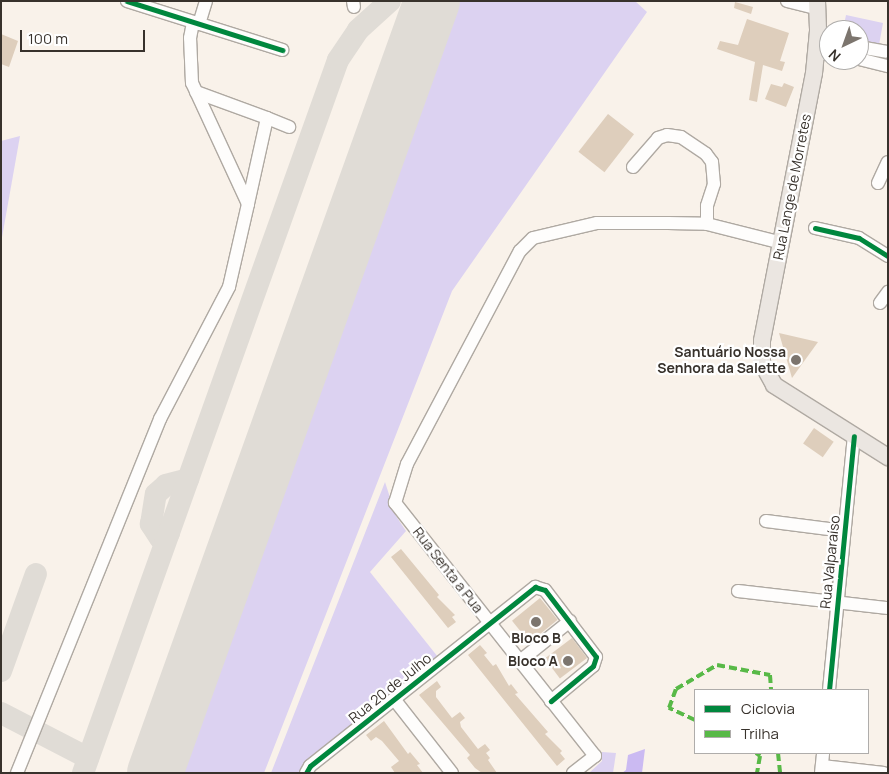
<!DOCTYPE html>
<html>
<head>
<meta charset="utf-8">
<style>
  body { margin:0 }
  #map { position:relative; width:889px; height:774px; overflow:hidden; background:#f9f2ea; font-family:Manrope,sans-serif }
  div>[style] { position:absolute }
  .green>* { inset:0; background:#dcd2f1 }
  .water>* { inset:0; background:#cbbaf2 }
  .taxiway>* { height:22px; margin:-11px; padding:0 11px; transform-origin:11px; border-radius:11px; background:#e0dcd6 }
  .runway>* { height:56px; margin:-28px; padding:0 28px; transform-origin:28px; border-radius:28px; background:#e0dcd6 }
  .building>* { inset:0; background:#decebc; transform-origin:0 0 }
  .roads { filter:drop-shadow(1px 0 #afa9a2) drop-shadow(-1px 0 #afa9a2) drop-shadow(0 1px #afa9a2) drop-shadow(0 -1px #afa9a2) }
  .minor>* { height:12px; margin:-6px; padding:0 6px; transform-origin:6px; border-radius:6px; background:#fefdfc }
  .major>* { height:16px; margin:-8px; padding:0 8px; transform-origin:8px; border-radius:8px; background:#ebe6e1 }
  .quiet>* { height:4px; margin-top:-2px; transform-origin:0; background:repeating-linear-gradient(90deg,#58b947 0 8px,transparent 0 12px) }
  .cycleway>* { height:5px; margin:-2.5px; padding:0 2.5px; transform-origin:2.5px; border-radius:2.5px; background:#00873e }
  .dots>* { width:14px; height:14px; translate:-50% -50%; box-sizing:border-box; border:2px solid #fff; border-radius:50% }
  span { translate:-50% -50%; white-space:nowrap; text-align:center; line-height:1.15; -webkit-text-stroke:4.5px #fff; paint-order:stroke }
  .street-label { font-size:14px; color:#38322c }
  .poi-label { font-size:14px; color:#38322c; font-weight:700 }
  .right { translate:-100% -50%; text-align:right }
  .frame { position:absolute; inset:0; border:2px solid #38322c; pointer-events:none }
  .legend { position:absolute; left:694px; top:689px; width:175px; height:65px; box-sizing:border-box; background:#fff; border:1px solid #afadab; margin:0; padding:6px 9px; list-style:none; font-size:15px; color:#38322c }
  .legend li { display:flex; align-items:center; gap:10px; height:25px }
  .legend b { width:25px; border:1px solid #afadab }
  .north { position:absolute; left:819px; top:20px; width:50px; height:50px; box-sizing:border-box; background:#fff; border:1px solid #afadab; border-radius:50%; rotate:222deg; font-size:14px; font-weight:700; line-height:20px; text-align:center; color:#38322c }
  .north::after { content:''; display:block; margin:auto; width:18px; height:22px; background:#7c756e; clip-path:polygon(50% 0,100% 100%,50% 72%,0 100%) }
  .scale { position:absolute; left:20px; top:30px; width:125px; height:22px; box-sizing:border-box; border:2px solid #38322c; border-top:0; padding-left:6px; font-size:15px; line-height:18px; white-space:nowrap; color:#38322c; -webkit-text-stroke:4px #fff; paint-order:stroke }
</style>
</head>
<body>
<div id="map">
  <div class="green">
    <div style="clip-path:polygon(459px 1px,635px 1px,647px 12px,452px 291px,264px 773px,178px 773px)"></div>
    <div style="clip-path:polygon(846px 15px,883px 23px,879px 45px,859px 41px,859px 30px,843px 30px)"></div>
    <div style="clip-path:polygon(20px 136px,1px 243px,1px 141px)"></div>
    <div style="clip-path:polygon(385px 482px,396px 516px,406px 531px,370px 572px,438px 657px,305px 762px,300px 773px,271px 773px)"></div>
    <div style="clip-path:polygon(602px 752px,616px 753px,613px 773px,589px 773px,602px 761px)"></div>
  </div>
  <div class="water">
    <div style="clip-path:polygon(645px 749px,642px 773px,622px 773px,626px 770px,628px 755px)"></div>
  </div>
  <div class="taxiway">
    <div style="left:169px;top:533px;width:10px;rotate:151deg"></div>
    <div style="left:160px;top:538px;width:17px;rotate:-123deg"></div>
    <div style="left:151px;top:524px;width:30px;rotate:-81deg"></div>
    <div style="left:156px;top:494px;width:13px;rotate:-42deg"></div>
    <div style="left:166px;top:485px;width:23px;rotate:-15deg"></div>
    <div style="left:1px;top:671px;width:103px;rotate:-70.2deg"></div>
    <div style="left:1px;top:713px;width:98px;rotate:27.3deg"></div>
    <div style="left:83px;top:773px;width:757px;rotate:-70.32deg"></div>
    <div style="left:338px;top:60px;width:36px;rotate:-56deg"></div>
    <div style="left:358px;top:30px;width:43px;rotate:-42.2deg"></div>
  </div>
  <div class="runway">
    <div style="left:155px;top:773px;width:820px;rotate:-70.26deg"></div>
  </div>
  <div class="building">
    <div style="clip-path:polygon(735px 2px,753px 7px,751px 14px,734px 8px)"></div>
    <div style="clip-path:polygon(747px 19px,789px 33px,780px 61px,785px 62px,782px 71px,763px 65px,757px 102px,749px 100px,755px 62px,717px 49px,720px 41px,738px 45px)"></div>
    <div style="clip-path:polygon(1px 34px,18px 41px,9px 67px,1px 64px)"></div>
    <div style="clip-path:polygon(784px 83px,794px 87px,786px 107px,765px 99px,771px 84px,782px 87px)"></div>
    <div style="left:608px;top:114px;width:33px;height:48px;rotate:38deg"></div>
    <div style="clip-path:polygon(779px 333px,818px 342px,792px 378px)"></div>
    <div style="left:814px;top:428px;width:24px;height:19px;rotate:35deg"></div>
    <div style="clip-path:polygon(401px 549px,439px 595px,437px 597px,455px 615px,452px 617px,456px 622px,448px 628px,391px 557px)"></div>
    <div style="left:540px;top:598px;width:28px;height:36px;rotate:51deg"></div>
    <div style="left:572px;top:638px;width:25px;height:34px;rotate:53deg"></div>
    <div style="clip-path:polygon(480px 645px,487px 653px,484px 655px,493px 666px,496px 664px,509px 686px,511px 684px,518px 693px,515px 694px,548px 732px,545px 734px,562px 751px,560px 753px,565px 759px,557px 766px,468px 655px)"></div>
    <div style="clip-path:polygon(437px 681px,441px 687px,436px 691px,436px 697px,452px 718px,460px 712px,465px 718px,460px 722px,461px 727px,478px 749px,485px 744px,490px 750px,486px 753px,490px 758px,488px 760px,497px 773px,482px 773px,475px 768px,467px 758px,470px 755px,419px 695px)"></div>
    <div style="clip-path:polygon(384px 721px,408px 754px,410px 752px,420px 764px,417px 765px,423px 773px,395px 773px,391px 767px,399px 761px,382px 741px,376px 737px,371px 741px,366px 735px)"></div>
  </div>
  <div class="roads">
    <div class="minor">
      <div style="left:127px;top:1px;width:163px;rotate:17.5deg"></div>
      <div style="left:353px;top:1px;width:6px;rotate:81deg"></div>
      <div style="left:787px;top:1px;width:32px;rotate:14deg"></div>
      <div style="left:199px;top:24px;width:24px;rotate:-73deg"></div>
      <div style="left:818px;top:39px;width:11px;rotate:10deg"></div>
      <div style="left:859px;top:47px;width:27px;rotate:10deg"></div>
      <div style="left:816px;top:53px;width:13px;rotate:4deg"></div>
      <div style="left:859px;top:59px;width:30px;rotate:14deg"></div>
      <div style="left:196px;top:92px;width:76px;rotate:20.1deg"></div>
      <div style="left:267px;top:118px;width:88px;rotate:102.5deg"></div>
      <div style="left:267px;top:118px;width:24px;rotate:22deg"></div>
      <div style="left:633px;top:167px;width:38px;rotate:-49deg"></div>
      <div style="left:658px;top:138px;width:9px;rotate:-18deg"></div>
      <div style="left:667px;top:135px;width:14px;rotate:8deg"></div>
      <div style="left:681px;top:137px;width:30px;rotate:34deg"></div>
      <div style="left:706px;top:154px;width:10px;rotate:53deg"></div>
      <div style="left:712px;top:162px;width:22px;rotate:85deg"></div>
      <div style="left:714px;top:184px;width:23px;rotate:108deg"></div>
      <div style="left:707px;top:206px;width:18px;rotate:90deg"></div>
      <div style="left:878px;top:183px;width:23px;rotate:-65deg"></div>
      <div style="left:815px;top:228px;width:45px;rotate:12.8deg"></div>
      <div style="left:859px;top:238px;width:34px;rotate:32deg"></div>
      <div style="left:880px;top:303px;width:14px;rotate:-54deg"></div>
      <div style="left:766px;top:521px;width:79px;rotate:7.3deg"></div>
      <div style="left:738px;top:591px;width:151px;rotate:6.5deg"></div>
      <div style="left:520px;top:661px;width:64px;rotate:-38.7deg"></div>
      <div style="left:829px;top:690px;width:255px;rotate:-84.4deg"></div>
      <div style="left:394px;top:699px;width:94px;rotate:51.9deg"></div>
      <div style="left:595px;top:756px;width:323px;rotate:-128.3deg"></div>
      <div style="left:395px;top:503px;width:41px;rotate:-72.9deg"></div>
      <div style="left:407px;top:464px;width:241px;rotate:-62.1deg"></div>
      <div style="left:520px;top:251px;width:18px;rotate:-45deg"></div>
      <div style="left:533px;top:238px;width:66px;rotate:-13.2deg"></div>
      <div style="left:597px;top:223px;width:71px"></div>
      <div style="left:668px;top:223px;width:39px;rotate:1deg"></div>
      <div style="left:707px;top:224px;width:77px;rotate:14.2deg"></div>
      <div style="left:822px;top:766px;width:62px;rotate:6.4deg"></div>
      <div style="left:17px;top:773px;width:382px;rotate:-68deg"></div>
      <div style="left:160px;top:419px;width:149px;rotate:-62.4deg"></div>
      <div style="left:229px;top:287px;width:85px;rotate:-77.1deg"></div>
      <div style="left:248px;top:204px;width:133px;rotate:-114.8deg"></div>
      <div style="left:192px;top:83px;width:45px;rotate:-92.5deg"></div>
      <div style="left:190px;top:38px;width:16px;rotate:-79deg"></div>
      <div style="left:306px;top:773px;width:8px;rotate:-60deg"></div>
      <div style="left:310px;top:766px;width:288px;rotate:-38.5deg"></div>
      <div style="left:535px;top:587px;width:10px;rotate:17deg"></div>
      <div style="left:545px;top:590px;width:84px;rotate:52.7deg"></div>
      <div style="left:596px;top:657px;width:9px;rotate:108deg"></div>
      <div style="left:593px;top:666px;width:55px;rotate:140.2deg"></div>
      <div style="left:573px;top:773px;width:28px;rotate:-38deg"></div>
      <div style="left:821px;top:773px;width:20px;rotate:-84deg"></div>
    </div>
    <div class="major">
      <div style="left:817px;top:1px;width:30px;rotate:88deg"></div>
      <div style="left:818px;top:31px;width:42px;rotate:95.4deg"></div>
      <div style="left:814px;top:73px;width:273px;rotate:101deg"></div>
      <div style="left:762px;top:341px;width:22px;rotate:90deg"></div>
      <div style="left:762px;top:363px;width:25px;rotate:61deg"></div>
      <div style="left:774px;top:385px;width:135px;rotate:32.3deg"></div>
    </div>
  </div>
  <div class="quiet">
    <div style="left:695px;top:720px;width:29px;rotate:-155deg"></div>
    <div style="left:669px;top:708px;width:20px;rotate:-70deg"></div>
    <div style="left:676px;top:689px;width:48px;rotate:-30.3deg"></div>
    <div style="left:717px;top:665px;width:54px;rotate:10.7deg"></div>
    <div style="left:770px;top:675px;width:15px;rotate:86deg"></div>
    <div style="left:756px;top:753px;width:5px;rotate:37deg"></div>
    <div style="left:760px;top:756px;width:17px;rotate:100deg"></div>
    <div style="left:778px;top:753px;width:20px;rotate:84deg"></div>
  </div>
  <div class="cycleway">
    <div style="left:127px;top:1px;width:163px;rotate:17.5deg"></div>
    <div style="left:815px;top:228px;width:45px;rotate:12.8deg"></div>
    <div style="left:859px;top:238px;width:34px;rotate:32deg"></div>
    <div style="left:829px;top:690px;width:255px;rotate:-84.4deg"></div>
    <div style="left:306px;top:773px;width:8px;rotate:-60deg"></div>
    <div style="left:310px;top:766px;width:288px;rotate:-38.5deg"></div>
    <div style="left:535px;top:587px;width:10px;rotate:17deg"></div>
    <div style="left:545px;top:590px;width:84px;rotate:52.7deg"></div>
    <div style="left:596px;top:657px;width:9px;rotate:108deg"></div>
    <div style="left:593px;top:666px;width:55px;rotate:140.2deg"></div>
  </div>
  <div class="dots">
    <div style="left:796px;top:360px;background:#7c756e"></div>
    <div style="left:536px;top:622px;background:#7c756e"></div>
    <div style="left:568px;top:661px;background:#7c756e"></div>
  </div>
  <div class="street-label">
    <span style="left:792px;top:187px;rotate:-79deg">Rua Lange de Morretes</span>
    <span style="left:830px;top:562px;rotate:-84deg">Rua Valparaíso</span>
    <span style="left:448px;top:570px;rotate:52deg">Rua Senta a Pua</span>
    <span style="left:390px;top:688px;rotate:-39deg">Rua 20 de Julho</span>
  </div>
  <div class="poi-label">
    <span class="right" style="left:786px;top:360px">Santuário Nossa<br>Senhora da Salette</span>
    <span style="left:536px;top:638px">Bloco B</span>
    <span class="right" style="left:558px;top:661px">Bloco A</span>
  </div>
  <div class="frame"></div>
  <ul class="legend">
  <li><b style="height:6px;background:#00873e"></b>Ciclovia</li>
  <li><b style="height:6px;background:#58b947"></b>Trilha</li>
  </ul>
  <div class="north">N</div>
  <div class="scale">100 m</div>
</div>
</body>
</html>
